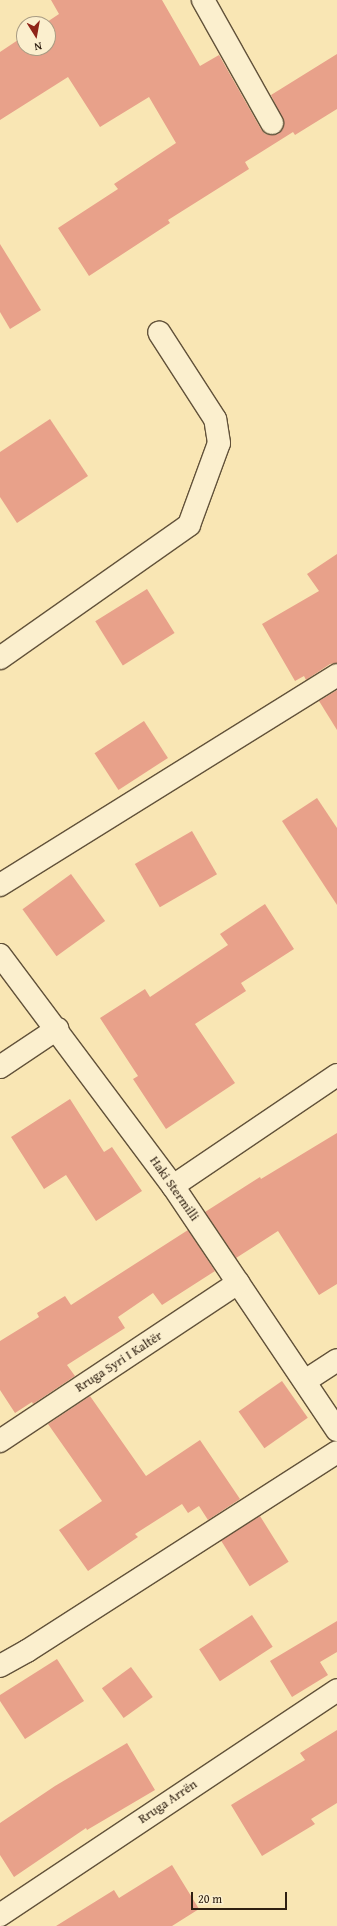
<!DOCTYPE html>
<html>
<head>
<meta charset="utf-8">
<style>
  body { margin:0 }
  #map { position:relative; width:337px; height:1926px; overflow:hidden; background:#f9e6b4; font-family:"Gentium Book Plus",serif }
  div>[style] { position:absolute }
  .building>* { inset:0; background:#e8a18a; transform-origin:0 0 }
  .roads { filter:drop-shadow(1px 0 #62523a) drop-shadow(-1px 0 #62523a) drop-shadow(0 1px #62523a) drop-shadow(0 -1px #62523a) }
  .street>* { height:22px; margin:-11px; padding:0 11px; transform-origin:11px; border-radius:11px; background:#fbefce }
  span { translate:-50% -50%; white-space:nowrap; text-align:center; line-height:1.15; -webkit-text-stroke:3.5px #fbefce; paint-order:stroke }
  .street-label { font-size:13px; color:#2f2012 }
  .north { position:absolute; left:16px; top:16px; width:40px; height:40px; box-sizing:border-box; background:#fbefce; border:1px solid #a99c83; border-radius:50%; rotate:169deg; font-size:11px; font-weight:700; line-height:16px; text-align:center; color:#2f2012 }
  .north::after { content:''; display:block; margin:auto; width:14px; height:18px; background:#8f2418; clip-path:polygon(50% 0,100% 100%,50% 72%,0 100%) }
  .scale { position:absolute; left:191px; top:1892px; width:96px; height:18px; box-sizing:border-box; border:2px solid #2f2012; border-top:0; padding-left:5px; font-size:12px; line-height:14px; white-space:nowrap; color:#2f2012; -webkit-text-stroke:3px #fbefce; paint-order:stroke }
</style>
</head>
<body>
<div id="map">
  <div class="building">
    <div style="clip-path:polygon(51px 0,162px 0,200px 66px,219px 55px,261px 129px,265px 134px,271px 135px,278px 134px,283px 129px,284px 123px,271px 95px,337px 54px,337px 109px,295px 135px,293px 132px,245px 162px,249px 169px,168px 220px,170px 223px,89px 276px,58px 228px,118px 189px,114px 184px,176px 143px,149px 97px,100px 127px,68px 77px,0 120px,0 52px,24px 36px,24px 48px,48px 48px,48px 24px,44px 24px,59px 14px)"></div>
    <div style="clip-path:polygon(0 244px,41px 310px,10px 329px,0 312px)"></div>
    <div style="clip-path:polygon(50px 419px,88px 476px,17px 523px,0 497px,0 452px)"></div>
    <div style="clip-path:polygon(337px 554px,337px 663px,330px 664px,306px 680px,304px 676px,295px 681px,262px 624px,319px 591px,307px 574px)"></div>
    <div style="left:147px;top:589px;width:52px;height:61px;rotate:58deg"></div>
    <div style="clip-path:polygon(337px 690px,337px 730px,319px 701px)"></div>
    <div style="left:144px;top:721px;width:44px;height:59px;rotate:57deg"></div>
    <div style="clip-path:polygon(317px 798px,337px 828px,337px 905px,282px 821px)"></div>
    <div style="left:192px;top:831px;width:50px;height:66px;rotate:60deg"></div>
    <div style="left:71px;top:874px;width:58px;height:60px;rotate:54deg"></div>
    <div style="clip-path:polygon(265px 904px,294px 949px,241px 983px,246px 991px,195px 1024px,235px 1083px,166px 1129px,133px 1079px,138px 1076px,100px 1018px,145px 989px,150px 997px,228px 945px,220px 934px)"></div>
    <div style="clip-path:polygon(70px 1099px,104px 1152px,112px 1147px,142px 1191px,96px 1221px,66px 1175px,44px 1189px,11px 1137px)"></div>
    <div style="clip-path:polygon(337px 1133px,337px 1284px,319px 1295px,278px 1231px,236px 1258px,205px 1212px,260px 1177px,261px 1179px)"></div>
    <div style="clip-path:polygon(188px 1230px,215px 1271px,162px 1305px,153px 1293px,118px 1317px,125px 1328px,67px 1365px,75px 1376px,33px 1404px,32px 1402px,15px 1413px,0 1390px,0 1341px,39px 1317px,37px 1313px,65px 1296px,71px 1305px)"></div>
    <div style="left:282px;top:1381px;width:45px;height:53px;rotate:55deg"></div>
    <div style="clip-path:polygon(90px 1396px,146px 1476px,200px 1440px,240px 1499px,208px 1520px,199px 1506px,188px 1513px,182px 1504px,135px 1534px,138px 1537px,88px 1571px,59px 1530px,102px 1501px,48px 1424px)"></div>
    <div style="left:260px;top:1516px;width:54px;height:46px;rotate:58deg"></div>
    <div style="left:252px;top:1615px;width:38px;height:63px;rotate:57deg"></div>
    <div style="clip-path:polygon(337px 1621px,337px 1652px,320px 1662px,328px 1675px,292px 1697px,270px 1661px)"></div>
    <div style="clip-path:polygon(57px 1659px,84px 1701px,25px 1739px,0 1701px,0 1695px)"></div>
    <div style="left:131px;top:1667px;width:37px;height:36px;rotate:54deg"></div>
    <div style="clip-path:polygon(337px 1730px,337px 1803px,311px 1819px,315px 1824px,262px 1856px,231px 1805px,305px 1760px,300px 1753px)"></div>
    <div style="clip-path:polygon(127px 1743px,155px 1790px,87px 1830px,86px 1828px,14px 1877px,0 1855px,0 1823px,55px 1786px)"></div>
    <div style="clip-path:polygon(172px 1865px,199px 1909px,172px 1926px,56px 1926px,114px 1890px,119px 1898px)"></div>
  </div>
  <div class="roads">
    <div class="street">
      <div style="left:203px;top:0;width:141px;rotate:60.7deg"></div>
      <div style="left:0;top:658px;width:231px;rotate:-35.1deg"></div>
      <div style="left:189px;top:525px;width:87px;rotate:-69.9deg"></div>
      <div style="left:219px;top:443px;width:24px;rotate:-99deg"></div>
      <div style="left:215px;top:419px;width:103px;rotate:-122.8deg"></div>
      <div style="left:0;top:885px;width:397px;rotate:-31.9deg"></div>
      <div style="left:0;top:955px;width:289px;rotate:53.2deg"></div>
      <div style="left:173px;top:1186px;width:294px;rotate:56.1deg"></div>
      <div style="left:0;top:1067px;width:69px;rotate:-33.7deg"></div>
      <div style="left:173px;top:1186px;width:198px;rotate:-34.1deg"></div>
      <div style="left:305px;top:1381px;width:38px;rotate:-33deg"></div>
      <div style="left:0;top:1441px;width:286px;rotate:-33.6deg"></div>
      <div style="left:0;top:1666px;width:31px;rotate:-29deg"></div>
      <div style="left:27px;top:1651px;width:368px;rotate:-32.7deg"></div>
      <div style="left:0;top:1915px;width:405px;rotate:-33.7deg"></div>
    </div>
  </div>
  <div class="street-label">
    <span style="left:174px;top:1189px;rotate:55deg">Haki Stermilli</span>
    <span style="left:119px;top:1362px;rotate:-33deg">Rruga Syri I Kaltër</span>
    <span style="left:168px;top:1802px;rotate:-34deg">Rruga Arrën</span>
  </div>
  <div class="north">N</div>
  <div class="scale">20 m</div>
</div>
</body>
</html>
